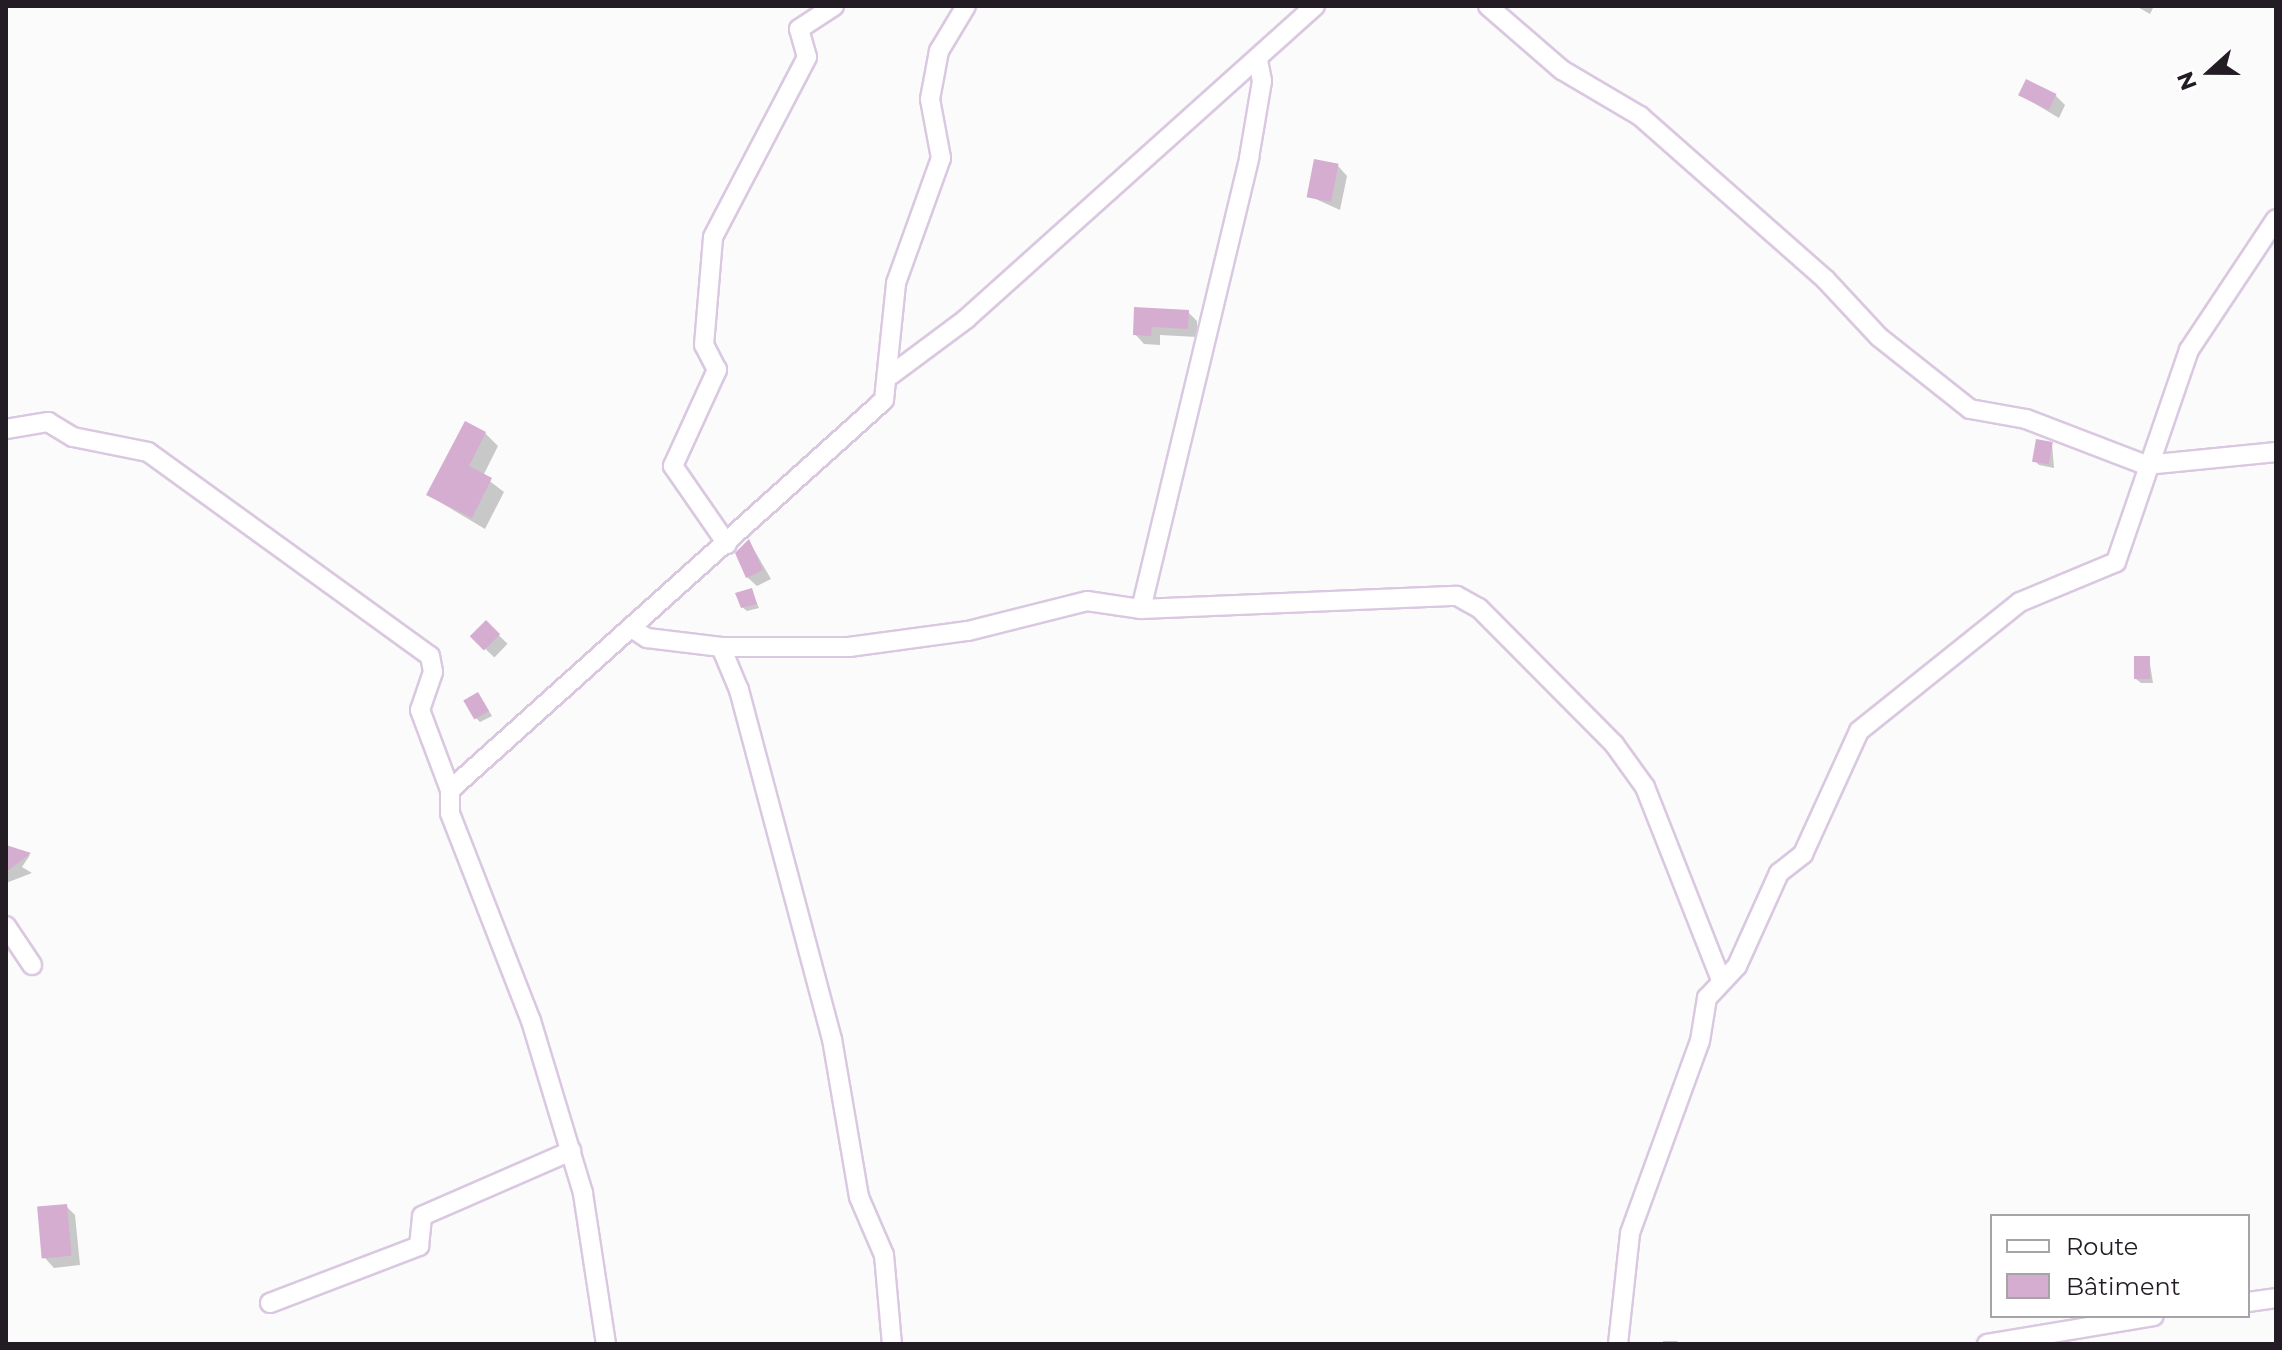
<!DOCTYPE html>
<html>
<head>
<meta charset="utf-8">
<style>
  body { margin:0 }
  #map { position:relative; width:2282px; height:1350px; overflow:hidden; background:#fbfbfb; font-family:Montserrat,sans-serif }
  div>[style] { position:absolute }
  .shadow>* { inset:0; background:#0003; transform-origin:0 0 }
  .building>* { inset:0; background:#d5add1; transform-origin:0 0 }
  .roads { filter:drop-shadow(2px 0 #dac8e1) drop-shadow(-2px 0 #dac8e1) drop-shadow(0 2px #dac8e1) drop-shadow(0 -2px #dac8e1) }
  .minor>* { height:18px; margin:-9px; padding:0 9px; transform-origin:9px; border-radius:9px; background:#fff }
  span { translate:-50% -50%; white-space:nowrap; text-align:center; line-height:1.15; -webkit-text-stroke:6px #fff; paint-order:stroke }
  .frame { position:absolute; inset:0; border:8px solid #231c25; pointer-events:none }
  .legend { position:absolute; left:1990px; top:1214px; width:260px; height:104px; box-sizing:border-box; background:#fff; border:2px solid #a7a4a8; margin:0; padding:10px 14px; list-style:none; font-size:24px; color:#231c25 }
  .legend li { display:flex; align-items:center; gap:16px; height:40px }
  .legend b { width:40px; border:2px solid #a7a4a8 }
  .north { position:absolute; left:2170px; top:32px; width:80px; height:80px; -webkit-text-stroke:6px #fff; paint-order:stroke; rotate:249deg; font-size:22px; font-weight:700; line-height:32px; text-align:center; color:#231c25 }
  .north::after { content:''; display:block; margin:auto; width:28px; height:36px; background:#231c25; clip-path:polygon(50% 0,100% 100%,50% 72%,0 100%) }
</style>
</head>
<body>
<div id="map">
  <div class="shadow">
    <div style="clip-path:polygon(2136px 6px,2154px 6px,2150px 14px)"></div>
    <div style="clip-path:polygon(2020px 95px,2056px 96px,2065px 105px,2059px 118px)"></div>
    <div style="clip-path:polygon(1338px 166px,1347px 176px,1340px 210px,1309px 196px)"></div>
    <div style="clip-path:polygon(1136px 309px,1188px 312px,1197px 321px,1197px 337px,1160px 335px,1160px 345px,1144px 344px,1135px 334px)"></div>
    <div style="clip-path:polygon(485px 433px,498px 446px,483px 476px,504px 492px,485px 529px,428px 495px)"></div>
    <div style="clip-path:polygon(2052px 444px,2054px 468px,2039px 465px,2035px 461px)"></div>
    <div style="clip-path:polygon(749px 541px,771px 579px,757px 586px,747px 577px)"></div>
    <div style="clip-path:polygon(751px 590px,759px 608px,747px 611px,742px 607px)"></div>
    <div style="left:486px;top:623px;width:30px;height:19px;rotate:44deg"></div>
    <div style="clip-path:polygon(2149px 658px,2153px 683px,2141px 683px,2136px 679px)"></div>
    <div style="clip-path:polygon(481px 698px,492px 716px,480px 722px,476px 718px)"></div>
    <div style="clip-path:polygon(6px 847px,30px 855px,22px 867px,32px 873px,6px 883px)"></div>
    <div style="clip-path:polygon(66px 1206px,75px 1215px,80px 1265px,54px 1268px,45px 1258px)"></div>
    <div style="clip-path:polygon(1677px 1341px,1680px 1344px,1663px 1344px,1663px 1341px)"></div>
  </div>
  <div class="building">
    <div style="left:2026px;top:79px;width:34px;height:18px;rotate:26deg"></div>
    <div style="left:1314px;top:159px;width:25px;height:39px;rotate:11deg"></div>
    <div style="clip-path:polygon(1134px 307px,1189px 310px,1188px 329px,1152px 327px,1151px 336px,1133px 335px)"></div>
    <div style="clip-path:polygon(465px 421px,486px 432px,469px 466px,492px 478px,472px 518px,426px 495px)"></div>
    <div style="left:2036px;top:439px;width:17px;height:23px;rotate:10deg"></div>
    <div style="clip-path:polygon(749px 539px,763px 570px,746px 578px,735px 553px)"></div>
    <div style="clip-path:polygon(752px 588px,757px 604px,741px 608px,735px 593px)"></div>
    <div style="left:486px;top:620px;width:20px;height:23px;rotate:45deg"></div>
    <div style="left:2150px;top:656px;width:23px;height:16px;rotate:90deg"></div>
    <div style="left:478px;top:692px;width:22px;height:17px;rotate:60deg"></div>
    <div style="clip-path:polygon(6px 845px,31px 853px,6px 872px)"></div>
    <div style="left:67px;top:1204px;width:52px;height:30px;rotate:85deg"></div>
  </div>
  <div class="roads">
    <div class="minor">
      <div style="left:1488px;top:6px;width:98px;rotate:40.9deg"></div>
      <div style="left:1562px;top:70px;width:91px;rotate:30.5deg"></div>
      <div style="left:1640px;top:116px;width:247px;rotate:41.4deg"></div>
      <div style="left:1825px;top:279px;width:79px;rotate:47deg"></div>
      <div style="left:1879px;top:337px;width:116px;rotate:38.4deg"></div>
      <div style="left:1970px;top:409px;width:57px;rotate:10.1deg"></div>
      <div style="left:2026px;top:419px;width:129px;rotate:21deg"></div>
      <div style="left:2146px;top:465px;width:131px;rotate:-5.7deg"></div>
      <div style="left:891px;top:375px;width:94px;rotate:-36.7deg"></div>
      <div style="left:966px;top:319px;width:469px;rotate:-41.9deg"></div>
      <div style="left:6px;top:429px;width:43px;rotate:-9.5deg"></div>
      <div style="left:48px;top:422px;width:29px;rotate:31deg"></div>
      <div style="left:73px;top:437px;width:76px;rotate:11.3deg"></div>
      <div style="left:148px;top:452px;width:348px;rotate:35.9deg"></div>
      <div style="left:430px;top:656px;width:16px;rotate:79deg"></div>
      <div style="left:433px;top:672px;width:40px;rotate:108.9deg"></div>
      <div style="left:420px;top:710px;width:85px;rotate:69.4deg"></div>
      <div style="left:727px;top:544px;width:95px;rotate:-124.7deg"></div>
      <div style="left:673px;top:466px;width:106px;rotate:-65.4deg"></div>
      <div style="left:717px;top:370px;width:28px;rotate:-117deg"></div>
      <div style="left:704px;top:345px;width:108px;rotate:-85.2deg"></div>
      <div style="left:713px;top:237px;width:203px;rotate:-62.4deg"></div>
      <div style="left:807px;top:57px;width:29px;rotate:-106deg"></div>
      <div style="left:799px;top:29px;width:42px;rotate:-33.3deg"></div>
      <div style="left:1141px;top:609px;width:464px;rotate:-76.5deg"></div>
      <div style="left:1249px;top:158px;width:78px;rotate:-80.4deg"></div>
      <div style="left:1262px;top:81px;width:20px;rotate:-101deg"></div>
      <div style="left:633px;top:629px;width:17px;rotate:33deg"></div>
      <div style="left:647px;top:638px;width:75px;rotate:6.9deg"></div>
      <div style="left:721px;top:647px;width:47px;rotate:67.3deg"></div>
      <div style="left:739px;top:690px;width:361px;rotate:75.1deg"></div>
      <div style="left:832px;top:1039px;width:160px;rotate:80.3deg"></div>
      <div style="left:859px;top:1197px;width:63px;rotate:66.7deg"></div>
      <div style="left:884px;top:1255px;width:89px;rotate:84.9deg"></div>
      <div style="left:721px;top:647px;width:128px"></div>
      <div style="left:849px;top:647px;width:120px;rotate:-7.7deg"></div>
      <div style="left:968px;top:631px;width:123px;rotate:-14.1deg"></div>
      <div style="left:1087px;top:601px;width:55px;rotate:8.4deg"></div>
      <div style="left:1141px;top:609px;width:316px;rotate:-2.4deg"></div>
      <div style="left:1457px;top:596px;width:25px;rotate:29deg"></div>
      <div style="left:1479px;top:608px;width:192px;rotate:45.2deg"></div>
      <div style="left:1614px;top:744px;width:53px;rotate:54.2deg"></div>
      <div style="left:1645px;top:787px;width:207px;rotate:68.5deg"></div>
      <div style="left:6px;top:926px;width:47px;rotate:56.3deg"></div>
      <div style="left:2248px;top:1302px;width:28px;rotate:-8deg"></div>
      <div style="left:270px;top:1303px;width:160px;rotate:-20.9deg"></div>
      <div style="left:419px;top:1246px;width:30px;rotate:-84deg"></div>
      <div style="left:422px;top:1216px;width:163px;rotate:-23.6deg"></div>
      <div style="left:606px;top:1344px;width:153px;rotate:-98.7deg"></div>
      <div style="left:583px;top:1193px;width:180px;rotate:-106.8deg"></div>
      <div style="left:531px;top:1021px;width:223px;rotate:-111.3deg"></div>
      <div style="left:450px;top:813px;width:23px;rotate:-90deg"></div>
      <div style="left:450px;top:790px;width:583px;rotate:-41.94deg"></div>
      <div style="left:884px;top:400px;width:118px;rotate:-84.1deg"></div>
      <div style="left:896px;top:283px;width:133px;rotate:-70.2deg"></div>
      <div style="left:941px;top:158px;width:60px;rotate:-100.6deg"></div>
      <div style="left:930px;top:99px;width:49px;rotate:-79.4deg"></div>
      <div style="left:939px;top:51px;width:52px;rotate:-59deg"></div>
      <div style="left:1618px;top:1344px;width:112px;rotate:-83.8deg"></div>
      <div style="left:1630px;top:1233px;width:204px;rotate:-70deg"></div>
      <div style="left:1700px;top:1041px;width:44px;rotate:-80.8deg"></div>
      <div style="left:1707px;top:998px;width:44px;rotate:-46.8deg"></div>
      <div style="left:1737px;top:966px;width:102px;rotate:-65.7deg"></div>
      <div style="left:1779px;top:873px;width:31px;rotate:-38deg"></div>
      <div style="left:1803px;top:854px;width:135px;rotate:-65.5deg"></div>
      <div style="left:1859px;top:731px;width:206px;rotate:-38.7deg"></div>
      <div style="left:2020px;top:602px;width:104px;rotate:-22.6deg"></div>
      <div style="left:2116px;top:562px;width:224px;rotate:-71deg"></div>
      <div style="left:2189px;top:350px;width:157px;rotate:-56.4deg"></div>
      <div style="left:1987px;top:1344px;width:169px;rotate:-9.5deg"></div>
    </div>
  </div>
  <div class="frame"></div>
  <ul class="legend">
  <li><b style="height:10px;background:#fff"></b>Route</li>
  <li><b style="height:22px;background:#d5add1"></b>Bâtiment</li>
  </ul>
  <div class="north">N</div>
</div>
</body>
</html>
